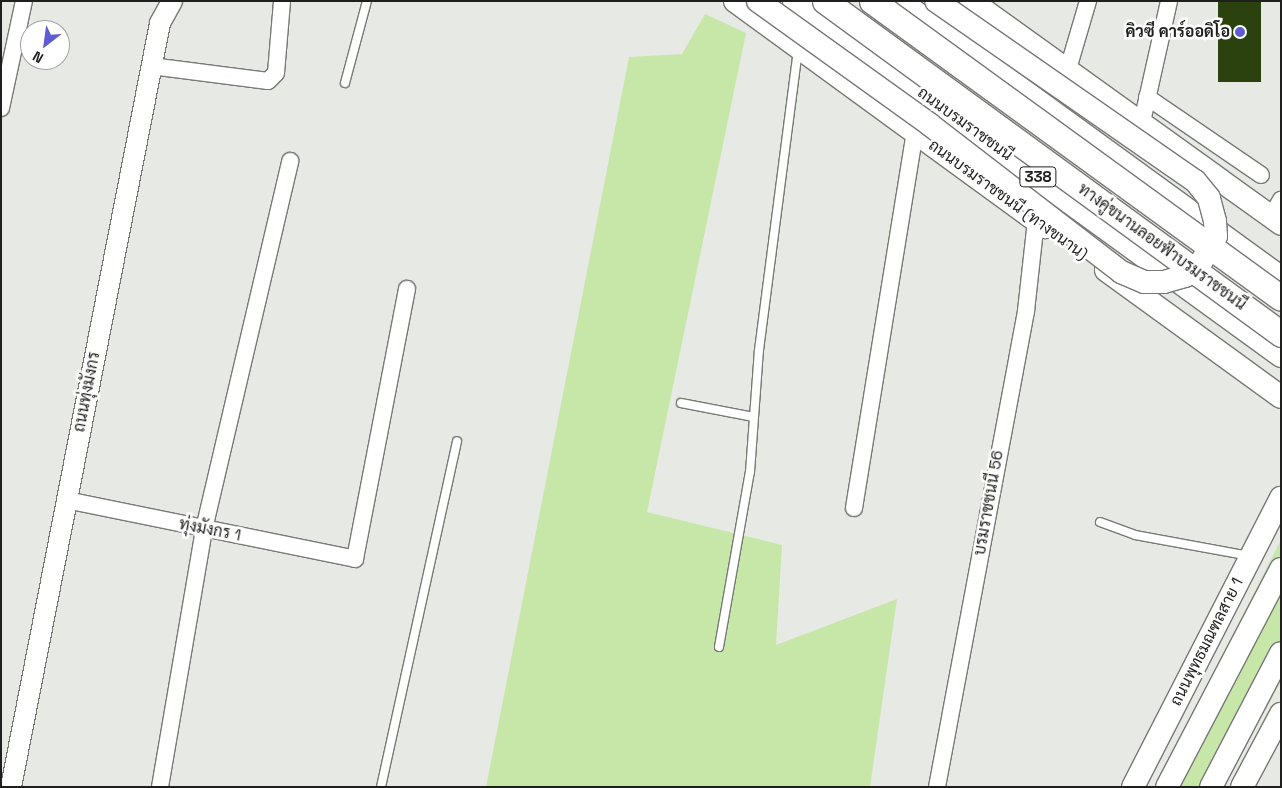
<!DOCTYPE html>
<html>
<head>
<meta charset="utf-8">
<style>
  body { margin:0 }
  #map { position:relative; width:1282px; height:788px; overflow:hidden; background:#e7e9e4; font-family:"Space Grotesk",Sarabun,sans-serif }
  div>[style] { position:absolute }
  .green>* { inset:0; background:#c7e7a9 }
  .building>* { inset:0; background:#2b410e; transform-origin:0 0 }
  .roads { filter:drop-shadow(1px 0 #777975) drop-shadow(-1px 0 #777975) drop-shadow(0 1px #777975) drop-shadow(0 -1px #777975) }
  .service>* { height:8px; margin:-4px; padding:0 4px; transform-origin:4px; border-radius:4px; background:#fff }
  .minor>* { height:16px; margin:-8px; padding:0 8px; transform-origin:8px; border-radius:8px; background:#fff }
  .tertiary>* { height:20px; margin:-10px; padding:0 10px; transform-origin:10px; border-radius:10px; background:#fff }
  .secondary>* { height:22px; margin:-11px; padding:0 11px; transform-origin:11px; border-radius:11px; background:#fff }
  .primary>* { height:25px; margin:-12.5px; padding:0 12.5px; transform-origin:12.5px; border-radius:12.5px; background:#fff }
  .bridges { filter:drop-shadow(1px 0 #777975) drop-shadow(-1px 0 #777975) drop-shadow(0 1px #777975) drop-shadow(0 -1px #777975) }
  .secondary-bridge>* { height:22px; margin:-11px; padding:0 11px; transform-origin:11px; border-radius:11px; background:#fff }
  .primary-bridge>* { height:25px; margin:-12.5px; padding:0 12.5px; transform-origin:12.5px; border-radius:12.5px; background:#fff }
  .dots>* { width:14px; height:14px; translate:-50% -50%; box-sizing:border-box; border:2px solid #fff; border-radius:50% }
  span { translate:-50% -50%; white-space:nowrap; text-align:center; line-height:1.15; -webkit-text-stroke:5px #fff; paint-order:stroke }
  .shield-label span { padding:1px 4px; background:#fff; border:1px solid; border-radius:4px; -webkit-text-stroke-width:0 }
  .shield-label { font-size:15px; color:#1f201e; font-weight:700 }
  .poi-label { font-size:16px; color:#1f201e; font-weight:700 }
  .right { translate:-100% -50%; text-align:right }
  .street-label { font-size:16px; color:#1f201e }
  .frame { position:absolute; inset:0; border:2px solid #1f201e; pointer-events:none }
  .north { position:absolute; left:20px; top:20px; width:50px; height:50px; box-sizing:border-box; background:#fff; border:1px solid #a5a6a5; border-radius:50%; rotate:210deg; font-size:14px; font-weight:700; line-height:20px; text-align:center; color:#1f201e }
  .north::after { content:''; display:block; margin:auto; width:18px; height:22px; background:#5f5bd3; clip-path:polygon(50% 0,100% 100%,50% 72%,0 100%) }
</style>
</head>
<body>
<div id="map">
  <div class="green">
    <div style="clip-path:polygon(705px 14px,746px 33px,647px 512px,782px 545px,776px 645px,897px 599px,870px 787px,486px 787px,629px 57px,682px 54px)"></div>
    <div style="clip-path:polygon(1281px 540px,1281px 681px,1224px 787px,1155px 787px)"></div>
  </div>
  <div class="building">
    <div style="left:1218px;top:1px;width:43px;height:81px"></div>
  </div>
  <div class="roads">
    <div class="service">
      <div style="left:345px;top:83px;width:85px;rotate:-75deg"></div>
      <div style="left:681px;top:403px;width:74px;rotate:10.9deg"></div>
      <div style="left:1100px;top:522px;width:37px;rotate:20deg"></div>
      <div style="left:1135px;top:535px;width:116px;rotate:10.4deg"></div>
      <div style="left:719px;top:647px;width:178px;rotate:-80deg"></div>
      <div style="left:750px;top:472px;width:122px;rotate:-85.8deg"></div>
      <div style="left:759px;top:350px;width:304px;rotate:-82.6deg"></div>
      <div style="left:381px;top:787px;width:354px;rotate:-77.6deg"></div>
    </div>
    <div class="minor">
      <div style="left:151px;top:66px;width:118px;rotate:7.3deg"></div>
      <div style="left:268px;top:81px;width:11px;rotate:-45deg"></div>
      <div style="left:276px;top:73px;width:72px;rotate:-85.2deg"></div>
      <div style="left:1068px;top:69px;width:71px;rotate:-73.6deg"></div>
      <div style="left:1147px;top:97px;width:138px;rotate:34.4deg"></div>
      <div style="left:1px;top:108px;width:109px;rotate:-77.9deg"></div>
      <div style="left:1142px;top:122px;width:124px;rotate:-77.4deg"></div>
      <div style="left:1271px;top:217px;width:20px;rotate:-60deg"></div>
      <div style="left:66px;top:500px;width:295px;rotate:11.5deg"></div>
      <div style="left:355px;top:559px;width:275px;rotate:-79.1deg"></div>
      <div style="left:854px;top:508px;width:380px;rotate:-80.8deg"></div>
      <div style="left:160px;top:787px;width:262px;rotate:-80.3deg"></div>
      <div style="left:204px;top:529px;width:378px;rotate:-76.8deg"></div>
      <div style="left:937px;top:787px;width:484px;rotate:-79.4deg"></div>
      <div style="left:1026px;top:311px;width:92px;rotate:-83.7deg"></div>
    </div>
    <div class="tertiary">
      <div style="left:11px;top:787px;width:778px;rotate:-78.96deg"></div>
      <div style="left:160px;top:23px;width:25px;rotate:-61deg"></div>
    </div>
    <div class="secondary">
      <div style="left:735px;top:1px;width:384px;rotate:36.1deg"></div>
      <div style="left:971px;top:1px;width:382px;rotate:35.7deg"></div>
      <div style="left:1106px;top:270px;width:216px;rotate:36deg"></div>
      <div style="left:1133px;top:787px;width:325px;rotate:-62.9deg"></div>
      <div style="left:1167px;top:787px;width:246px;rotate:-62.4deg"></div>
      <div style="left:1211px;top:787px;width:151px;rotate:-62.4deg"></div>
      <div style="left:1242px;top:787px;width:83px;rotate:-61.9deg"></div>
    </div>
    <div class="primary">
      <div style="left:795px;top:1px;width:601px;rotate:35.99deg"></div>
      <div style="left:898px;top:1px;width:473px;rotate:36deg"></div>
    </div>
  </div>
  <div class="bridges">
    <div class="secondary-bridge">
      <div style="left:758px;top:1px;width:211px;rotate:35.7deg"></div>
      <div style="left:929px;top:124px;width:242px;rotate:37.6deg"></div>
      <div style="left:1121px;top:272px;width:25px;rotate:23deg"></div>
      <div style="left:1144px;top:282px;width:20px"></div>
      <div style="left:1164px;top:282px;width:22px;rotate:-16deg"></div>
      <div style="left:1185px;top:276px;width:17px;rotate:-36deg"></div>
      <div style="left:1199px;top:266px;width:34px;rotate:-60deg"></div>
      <div style="left:1216px;top:236px;width:15px;rotate:-94deg"></div>
      <div style="left:1215px;top:221px;width:24px;rotate:-105deg"></div>
      <div style="left:1209px;top:198px;width:22px;rotate:-129deg"></div>
      <div style="left:1195px;top:181px;width:315px;rotate:-145.2deg"></div>
    </div>
    <div class="primary-bridge">
      <div style="left:825px;top:1px;width:565px;rotate:36.14deg"></div>
      <div style="left:872px;top:1px;width:505px;rotate:35.99deg"></div>
    </div>
  </div>
  <div class="dots">
    <div style="left:1240px;top:32px;background:#5f5bd3"></div>
  </div>
  <div class="shield-label">
    <span style="left:1038px;top:177px">338</span>
  </div>
  <div class="poi-label">
    <span class="right" style="left:1230px;top:32px">คิวซี คาร์ออดิโอ</span>
  </div>
  <div class="street-label">
    <span style="left:965px;top:124px;rotate:36deg">ถนนบรมราชชนนี</span>
    <span style="left:1008px;top:200px;rotate:36deg">ถนนบรมราชชนนี (ทางขนาน)</span>
    <span style="left:1162px;top:247px;rotate:36deg">ทางคู่ขนานลอยฟ้าบรมราชชนนี</span>
    <span style="left:87px;top:392px;rotate:-79deg">ถนนทุ่งมังกร</span>
    <span style="left:989px;top:503px;rotate:-80deg">บรมราชชนนี 56</span>
    <span style="left:210px;top:530px;rotate:11deg">ทุ่งมังกร 1</span>
    <span style="left:1207px;top:642px;rotate:-63deg">ถนนพุทธมณฑลสาย 1</span>
  </div>
  <div class="frame"></div>
  <div class="north">N</div>
</div>
</body>
</html>
